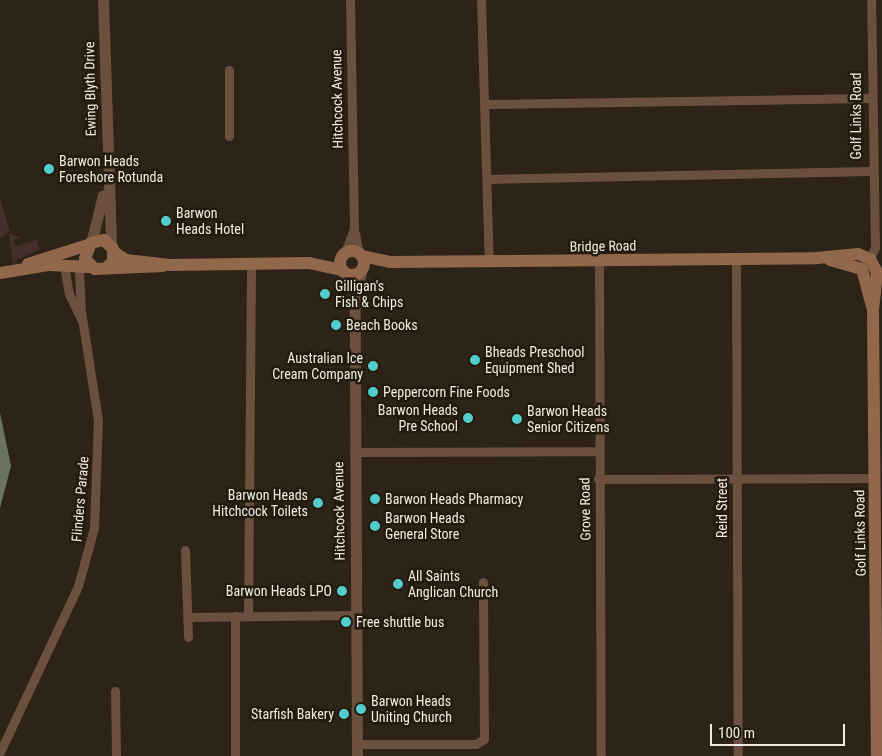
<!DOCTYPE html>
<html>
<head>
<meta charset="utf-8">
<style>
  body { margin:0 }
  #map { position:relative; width:882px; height:756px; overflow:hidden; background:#2d2417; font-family:"Roboto Condensed",sans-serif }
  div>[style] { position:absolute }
  .green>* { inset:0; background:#432e2a }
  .water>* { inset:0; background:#6b745b }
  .minor>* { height:9px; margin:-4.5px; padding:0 4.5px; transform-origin:4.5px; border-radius:4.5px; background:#6b503f }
  .tertiary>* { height:11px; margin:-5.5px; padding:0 5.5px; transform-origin:5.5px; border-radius:5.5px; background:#6b503f }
  .secondary>* { height:12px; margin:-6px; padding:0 6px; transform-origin:6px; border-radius:6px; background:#92684c }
  .secondary>.ring { margin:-6px; padding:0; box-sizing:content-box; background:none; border:12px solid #92684c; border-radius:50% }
  .dots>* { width:14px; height:14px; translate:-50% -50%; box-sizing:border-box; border:2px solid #231b0e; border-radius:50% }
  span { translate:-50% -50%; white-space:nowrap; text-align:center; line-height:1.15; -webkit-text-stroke:5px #231b0e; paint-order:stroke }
  .street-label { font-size:14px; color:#f1ebe2 }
  .poi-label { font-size:14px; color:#f1ebe2 }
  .left { translate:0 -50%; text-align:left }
  .right { translate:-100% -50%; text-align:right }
  .scale { position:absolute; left:710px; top:724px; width:135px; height:22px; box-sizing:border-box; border:2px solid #f1ebe2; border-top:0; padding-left:6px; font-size:15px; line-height:18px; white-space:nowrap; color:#f1ebe2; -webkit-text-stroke:4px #231b0e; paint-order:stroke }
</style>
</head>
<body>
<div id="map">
  <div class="green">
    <div style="clip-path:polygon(0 198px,10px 231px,0 238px)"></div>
    <div style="clip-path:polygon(9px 233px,21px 238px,13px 240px,15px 246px,37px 240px,40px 249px,15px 261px,18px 273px,14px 274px)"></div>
  </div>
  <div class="water">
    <div style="clip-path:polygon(0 413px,11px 466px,0 508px)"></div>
  </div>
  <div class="minor">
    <div style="left:481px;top:0;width:262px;rotate:88.3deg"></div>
    <div style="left:486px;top:104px;width:385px;rotate:-0.9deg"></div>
    <div style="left:229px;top:136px;width:66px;rotate:-90deg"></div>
    <div style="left:487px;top:179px;width:384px;rotate:-1.2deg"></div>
    <div style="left:355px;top:233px;width:20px;rotate:79deg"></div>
    <div style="left:345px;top:253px;width:27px;rotate:-70deg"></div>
    <div style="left:354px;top:228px;width:228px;rotate:-91deg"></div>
    <div style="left:736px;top:259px;width:497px;rotate:89.8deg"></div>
    <div style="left:870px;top:259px;width:13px;rotate:-67deg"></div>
    <div style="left:875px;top:247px;width:247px;rotate:-90.9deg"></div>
    <div style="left:599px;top:261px;width:495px;rotate:89.8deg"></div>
    <div style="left:64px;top:264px;width:30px;rotate:81deg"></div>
    <div style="left:69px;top:294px;width:28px;rotate:64deg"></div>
    <div style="left:354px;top:452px;width:244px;rotate:-0.2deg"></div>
    <div style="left:598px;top:479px;width:276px;rotate:-0.2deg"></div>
    <div style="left:185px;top:550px;width:87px;rotate:88deg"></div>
    <div style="left:248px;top:616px;width:353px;rotate:-89.5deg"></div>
    <div style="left:188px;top:617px;width:167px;rotate:-0.7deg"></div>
    <div style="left:115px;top:691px;width:65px;rotate:89.1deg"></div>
    <div style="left:357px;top:744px;width:119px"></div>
    <div style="left:476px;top:744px;width:9px;rotate:-32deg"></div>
    <div style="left:484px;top:739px;width:157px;rotate:-90.4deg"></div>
    <div style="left:0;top:752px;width:183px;rotate:-64.8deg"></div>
    <div style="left:78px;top:586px;width:60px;rotate:-74.6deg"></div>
    <div style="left:94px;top:528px;width:108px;rotate:-87.9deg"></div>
    <div style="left:98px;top:420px;width:109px;rotate:-98.9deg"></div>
    <div style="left:81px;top:312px;width:40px;rotate:-92.9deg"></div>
    <div style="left:79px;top:272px;width:8px;rotate:-45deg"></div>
    <div style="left:235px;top:756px;width:140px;rotate:-90deg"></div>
  </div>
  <div class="tertiary">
    <div style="left:103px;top:0;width:245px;rotate:88.1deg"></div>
    <div style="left:91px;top:243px;width:49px;rotate:-76deg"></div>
    <div style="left:346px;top:273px;width:24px;rotate:68deg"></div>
    <div style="left:357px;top:756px;width:456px;rotate:-90.3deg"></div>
    <div style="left:355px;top:300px;width:29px;rotate:-78deg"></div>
  </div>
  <div class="secondary">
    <div class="ring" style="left:340px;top:251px;width:12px;height:12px"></div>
    <div style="left:114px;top:252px;width:14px;rotate:34deg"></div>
    <div style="left:126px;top:260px;width:44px;rotate:6.5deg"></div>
    <div style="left:170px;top:265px;width:139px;rotate:-0.8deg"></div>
    <div style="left:309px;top:263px;width:34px;rotate:12deg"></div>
    <div style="left:362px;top:256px;width:29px;rotate:12deg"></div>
    <div style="left:390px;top:262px;width:427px;rotate:-0.5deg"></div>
    <div style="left:817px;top:258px;width:41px;rotate:-5.6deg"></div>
    <div style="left:858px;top:254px;width:13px;rotate:23deg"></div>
    <div style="left:870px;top:259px;width:15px;rotate:62deg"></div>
    <div style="left:877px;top:272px;width:38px;rotate:96deg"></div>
    <div style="left:830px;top:260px;width:33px;rotate:16deg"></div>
    <div style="left:862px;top:269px;width:42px;rotate:75deg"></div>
    <div style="left:873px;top:310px;width:446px;rotate:89.5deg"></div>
    <div style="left:28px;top:264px;width:63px;rotate:-17.6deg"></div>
    <div style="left:106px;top:268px;width:9px;rotate:-41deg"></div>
    <div style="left:113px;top:262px;width:13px;rotate:-90deg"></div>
    <div style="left:113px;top:249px;width:13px;rotate:-135deg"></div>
    <div style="left:104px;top:240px;width:13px;rotate:167deg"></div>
    <div style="left:91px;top:243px;width:17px;rotate:111deg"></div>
    <div style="left:85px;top:259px;width:14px;rotate:45deg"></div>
    <div style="left:95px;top:269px;width:68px;rotate:-2.5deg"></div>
    <div style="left:0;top:273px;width:50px;rotate:-9.3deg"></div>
    <div style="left:49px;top:265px;width:41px;rotate:2.8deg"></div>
  </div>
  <div class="dots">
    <div style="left:49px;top:169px;background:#52cdcc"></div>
    <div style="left:166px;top:221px;background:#52cdcc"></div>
    <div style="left:325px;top:294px;background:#52cdcc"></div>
    <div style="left:336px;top:325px;background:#52cdcc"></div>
    <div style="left:475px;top:360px;background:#52cdcc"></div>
    <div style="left:373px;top:366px;background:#52cdcc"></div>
    <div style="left:373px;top:392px;background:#52cdcc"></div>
    <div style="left:468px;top:418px;background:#52cdcc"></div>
    <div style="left:517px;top:419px;background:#52cdcc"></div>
    <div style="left:375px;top:499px;background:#52cdcc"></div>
    <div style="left:318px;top:503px;background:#52cdcc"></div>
    <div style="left:375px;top:526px;background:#52cdcc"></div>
    <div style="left:398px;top:584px;background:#52cdcc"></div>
    <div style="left:342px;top:591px;background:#52cdcc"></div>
    <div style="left:346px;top:622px;background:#52cdcc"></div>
    <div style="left:361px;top:709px;background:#52cdcc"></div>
    <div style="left:344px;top:714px;background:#52cdcc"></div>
  </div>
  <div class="street-label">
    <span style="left:90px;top:89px;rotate:-91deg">Ewing Blyth Drive</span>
    <span style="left:337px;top:99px;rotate:-91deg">Hitchcock Avenue</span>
    <span style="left:856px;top:116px;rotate:-90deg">Golf Links Road</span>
    <span style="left:603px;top:246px;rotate:-1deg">Bridge Road</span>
    <span style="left:80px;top:499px;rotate:-85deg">Flinders Parade</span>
    <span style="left:722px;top:508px;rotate:-90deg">Reid Street</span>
    <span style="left:585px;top:509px;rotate:-91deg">Grove Road</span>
    <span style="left:339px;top:511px;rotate:-91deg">Hitchcock Avenue</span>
    <span style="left:860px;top:533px;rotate:-91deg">Golf Links Road</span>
  </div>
  <div class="poi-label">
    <span class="left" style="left:59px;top:169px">Barwon Heads<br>Foreshore Rotunda</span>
    <span class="left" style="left:176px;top:221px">Barwon<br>Heads Hotel</span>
    <span class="left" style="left:335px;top:294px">Gilligan's<br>Fish &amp; Chips</span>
    <span class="left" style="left:346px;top:325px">Beach Books</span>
    <span class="left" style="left:485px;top:360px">Bheads Preschool<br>Equipment Shed</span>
    <span class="right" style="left:363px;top:366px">Australian Ice<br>Cream Company</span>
    <span class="left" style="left:383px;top:392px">Peppercorn Fine Foods</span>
    <span class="right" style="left:458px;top:418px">Barwon Heads<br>Pre School</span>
    <span class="left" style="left:527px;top:419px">Barwon Heads<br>Senior Citizens</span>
    <span class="right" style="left:308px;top:503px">Barwon Heads<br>Hitchcock Toilets</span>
    <span class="left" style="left:385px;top:499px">Barwon Heads Pharmacy</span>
    <span class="left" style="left:385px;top:526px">Barwon Heads<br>General Store</span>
    <span class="left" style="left:408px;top:584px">All Saints<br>Anglican Church</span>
    <span class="right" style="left:332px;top:591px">Barwon Heads LPO</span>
    <span class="left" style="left:356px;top:622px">Free shuttle bus</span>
    <span class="left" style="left:371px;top:709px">Barwon Heads<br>Uniting Church</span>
    <span class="right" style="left:334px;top:714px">Starfish Bakery</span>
  </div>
  <div class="scale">100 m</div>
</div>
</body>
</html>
